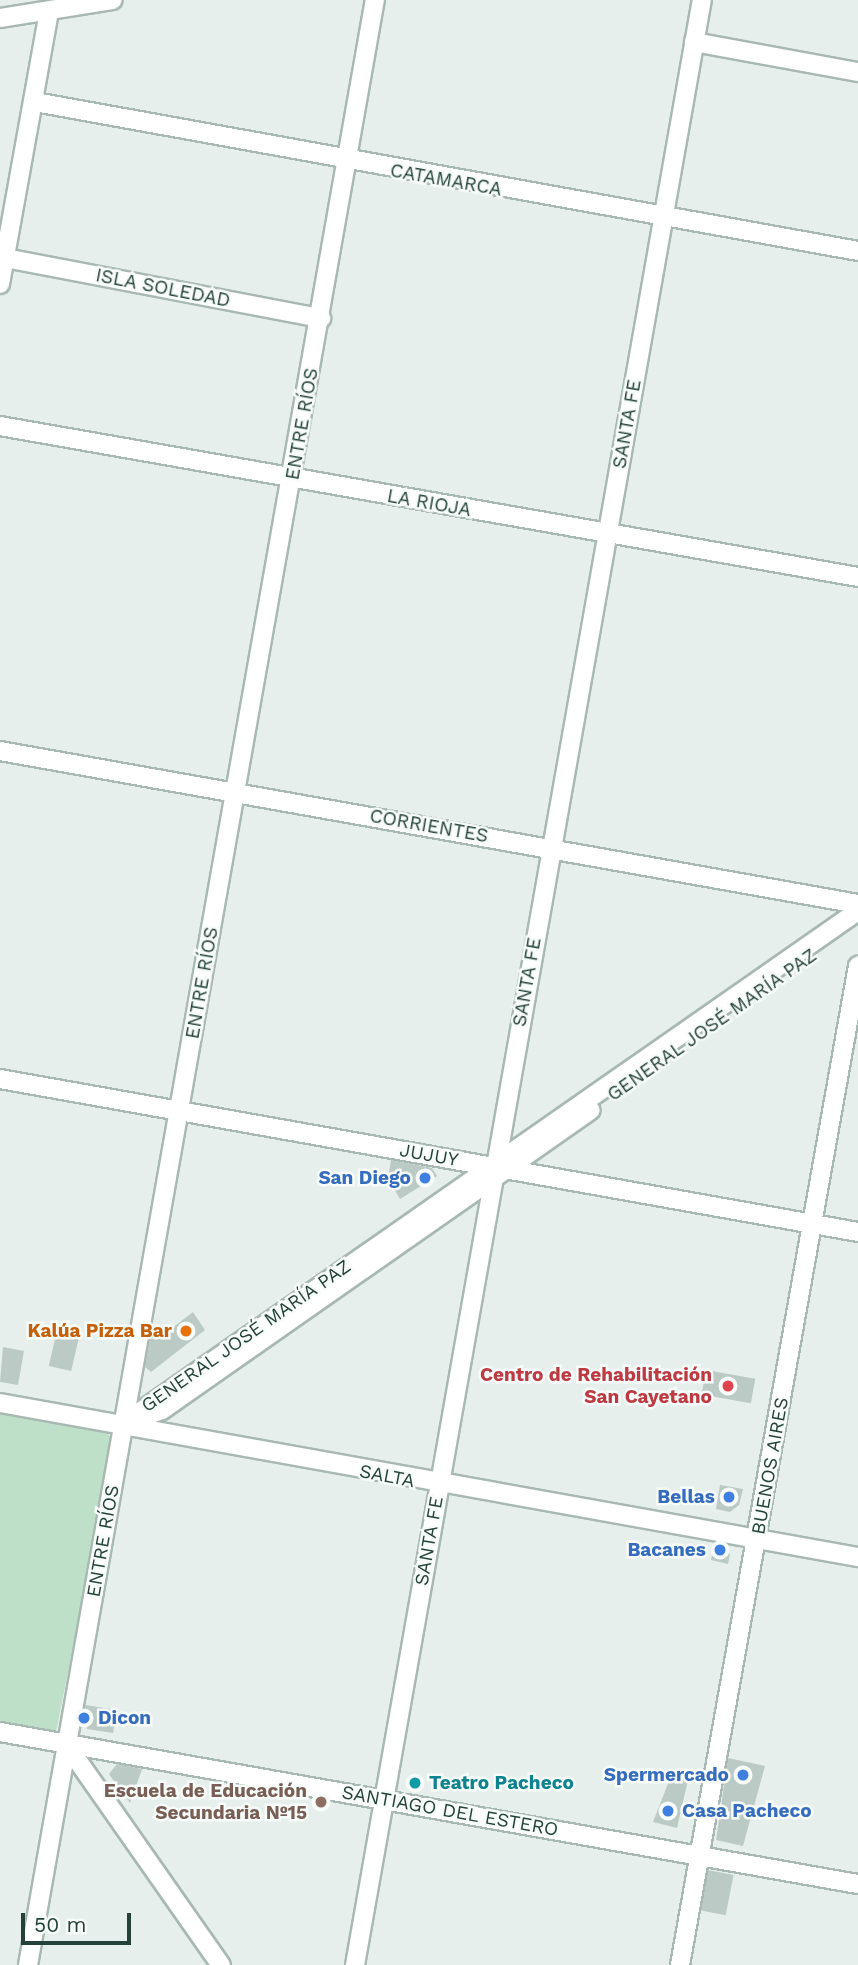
<!DOCTYPE html>
<html>
<head>
<meta charset="utf-8">
<style>
  body { margin:0 }
  #map { position:relative; width:858px; height:1965px; overflow:hidden; background:#e6efeb; font-family:"Work Sans",sans-serif }
  div>[style] { position:absolute }
  .green>* { inset:0; background:#bfe0c8 }
  .building>* { inset:0; background:#bbcac4; transform-origin:0 0 }
  .roads { filter:drop-shadow(2px 0 #a8b8b2) drop-shadow(-2px 0 #a8b8b2) drop-shadow(0 2px #a8b8b2) drop-shadow(0 -2px #a8b8b2) }
  .minor>* { height:18px; margin:-9px; padding:0 9px; transform-origin:9px; border-radius:9px; background:#fff }
  .dots>* { width:19px; height:19px; translate:-50% -50%; box-sizing:border-box; border:4px solid #f7fbf9; border-radius:50% }
  span { translate:-50% -50%; white-space:nowrap; text-align:center; line-height:1.15; -webkit-text-stroke:5px #f7fbf9; paint-order:stroke }
  .street-label { font-size:19px; color:#24423a }
  .shop-label { font-size:19px; color:#366cbe; font-weight:700 }
  .right { translate:-100% -50%; text-align:right }
  .left { translate:0 -50%; text-align:left }
  .food-label { font-size:19px; color:#c56008; font-weight:700 }
  .health-label { font-size:19px; color:#be3a42; font-weight:700 }
  .culture-label { font-size:19px; color:#0d838f; font-weight:700 }
  .education-label { font-size:19px; color:#785e54; font-weight:700 }
  .scale { position:absolute; left:21px; top:1913px; width:110px; height:32px; box-sizing:border-box; border:4px solid #24423a; border-top:0; padding-left:9px; font-size:21px; line-height:24px; white-space:nowrap; color:#24423a; -webkit-text-stroke:5px #f7fbf9; paint-order:stroke }
</style>
</head>
<body>
<div id="map">
  <div class="green">
    <div style="clip-path:polygon(0 1412px,105px 1430px,114px 1442px,56px 1732px,0 1724px)"></div>
  </div>
  <div class="building">
    <div style="clip-path:polygon(391px 1160px,432px 1168px,437px 1176px,400px 1199px,388px 1179px)"></div>
    <div style="clip-path:polygon(193px 1312px,205px 1330px,151px 1372px,145px 1367px,152px 1329px,167px 1332px)"></div>
    <div style="left:58px;top:1326px;width:23px;height:41px;rotate:13deg"></div>
    <div style="clip-path:polygon(3px 1347px,24px 1351px,18px 1385px,0 1382px)"></div>
    <div style="left:706px;top:1370px;width:50px;height:25px;rotate:10deg"></div>
    <div style="clip-path:polygon(720px 1485px,743px 1489px,739px 1505px,730px 1512px,716px 1509px)"></div>
    <div style="clip-path:polygon(714px 1544px,730px 1554px,728px 1564px,711px 1560px)"></div>
    <div style="clip-path:polygon(85px 1705px,117px 1710px,113px 1733px,87px 1729px)"></div>
    <div style="clip-path:polygon(728px 1758px,765px 1766px,743px 1846px,716px 1840px)"></div>
    <div style="clip-path:polygon(117px 1764px,142px 1769px,130px 1803px,109px 1774px)"></div>
    <div style="clip-path:polygon(671px 1776px,688px 1780px,677px 1828px,653px 1822px)"></div>
    <div style="left:708px;top:1870px;width:26px;height:41px;rotate:11deg"></div>
  </div>
  <div class="roads">
    <div class="minor">
      <div style="left:0;top:18px;width:114px;rotate:-9.1deg"></div>
      <div style="left:694px;top:42px;width:167px;rotate:10.4deg"></div>
      <div style="left:35px;top:102px;width:836px;rotate:10.26deg"></div>
      <div style="left:5px;top:258px;width:322px;rotate:10.8deg"></div>
      <div style="left:0;top:284px;width:277px;rotate:-79.8deg"></div>
      <div style="left:0;top:426px;width:871px;rotate:9.98deg"></div>
      <div style="left:0;top:751px;width:872px;rotate:10.11deg"></div>
      <div style="left:0;top:1079px;width:872px;rotate:10.11deg"></div>
      <div style="left:0;top:1403px;width:872px;rotate:10.18deg"></div>
      <div style="left:134px;top:1420px;width:30px;rotate:-20deg"></div>
      <div style="left:162px;top:1410px;width:523px;rotate:-34.97deg"></div>
      <div style="left:124px;top:1423px;width:895px;rotate:-34.9deg"></div>
      <div style="left:0;top:1732px;width:871px;rotate:10.05deg"></div>
      <div style="left:66px;top:1744px;width:270px;rotate:55deg"></div>
      <div style="left:28px;top:1965px;width:1995px;rotate:-79.99deg"></div>
      <div style="left:355px;top:1965px;width:1995px;rotate:-79.99deg"></div>
      <div style="left:680px;top:1965px;width:1015px;rotate:-79.9deg"></div>
    </div>
  </div>
  <div class="dots">
    <div style="left:425px;top:1178px;background:#3f7fe0"></div>
    <div style="left:186px;top:1331px;background:#e8710a"></div>
    <div style="left:728px;top:1386px;background:#e0444e"></div>
    <div style="left:729px;top:1497px;background:#3f7fe0"></div>
    <div style="left:720px;top:1550px;background:#3f7fe0"></div>
    <div style="left:84px;top:1718px;background:#3f7fe0"></div>
    <div style="left:743px;top:1775px;background:#3f7fe0"></div>
    <div style="left:415px;top:1783px;background:#0f9aa8"></div>
    <div style="left:321px;top:1802px;background:#8d6e63"></div>
    <div style="left:668px;top:1811px;background:#3f7fe0"></div>
  </div>
  <div class="street-label">
    <span style="left:446px;top:180px;rotate:10deg">CATAMARCA</span>
    <span style="left:163px;top:288px;rotate:11deg">ISLA SOLEDAD</span>
    <span style="left:302px;top:424px;rotate:-80deg">ENTRE RÍOS</span>
    <span style="left:627px;top:424px;rotate:-80deg">SANTA FE</span>
    <span style="left:429px;top:503px;rotate:10deg">LA RIOJA</span>
    <span style="left:429px;top:826px;rotate:10deg">CORRIENTES</span>
    <span style="left:527px;top:982px;rotate:-80deg">SANTA FE</span>
    <span style="left:202px;top:983px;rotate:-80deg">ENTRE RÍOS</span>
    <span style="left:712px;top:1025px;rotate:-35deg">GENERAL JOSÉ MARÍA PAZ</span>
    <span style="left:429px;top:1155px;rotate:10deg">JUJUY</span>
    <span style="left:246px;top:1336px;rotate:-35deg">GENERAL JOSÉ MARÍA PAZ</span>
    <span style="left:770px;top:1466px;rotate:-80deg">BUENOS AIRES</span>
    <span style="left:387px;top:1476px;rotate:11deg">SALTA</span>
    <span style="left:103px;top:1541px;rotate:-80deg">ENTRE RÍOS</span>
    <span style="left:429px;top:1541px;rotate:-80deg">SANTA FE</span>
    <span style="left:450px;top:1811px;rotate:10deg">SANTIAGO DEL ESTERO</span>
  </div>
  <div class="shop-label">
    <span class="right" style="left:411px;top:1178px">San Diego</span>
    <span class="right" style="left:715px;top:1497px">Bellas</span>
    <span class="right" style="left:706px;top:1550px">Bacanes</span>
    <span class="left" style="left:98px;top:1718px">Dicon</span>
    <span class="right" style="left:729px;top:1775px">Spermercado</span>
    <span class="left" style="left:682px;top:1811px">Casa Pacheco</span>
  </div>
  <div class="food-label">
    <span class="right" style="left:172px;top:1331px">Kalúa Pizza Bar</span>
  </div>
  <div class="health-label">
    <span class="right" style="left:712px;top:1386px">Centro de Rehabilitación<br>San Cayetano</span>
  </div>
  <div class="culture-label">
    <span class="left" style="left:429px;top:1783px">Teatro Pacheco</span>
  </div>
  <div class="education-label">
    <span class="right" style="left:307px;top:1802px">Escuela de Educación<br>Secundaria Nº15</span>
  </div>
  <div class="scale">50 m</div>
</div>
</body>
</html>
